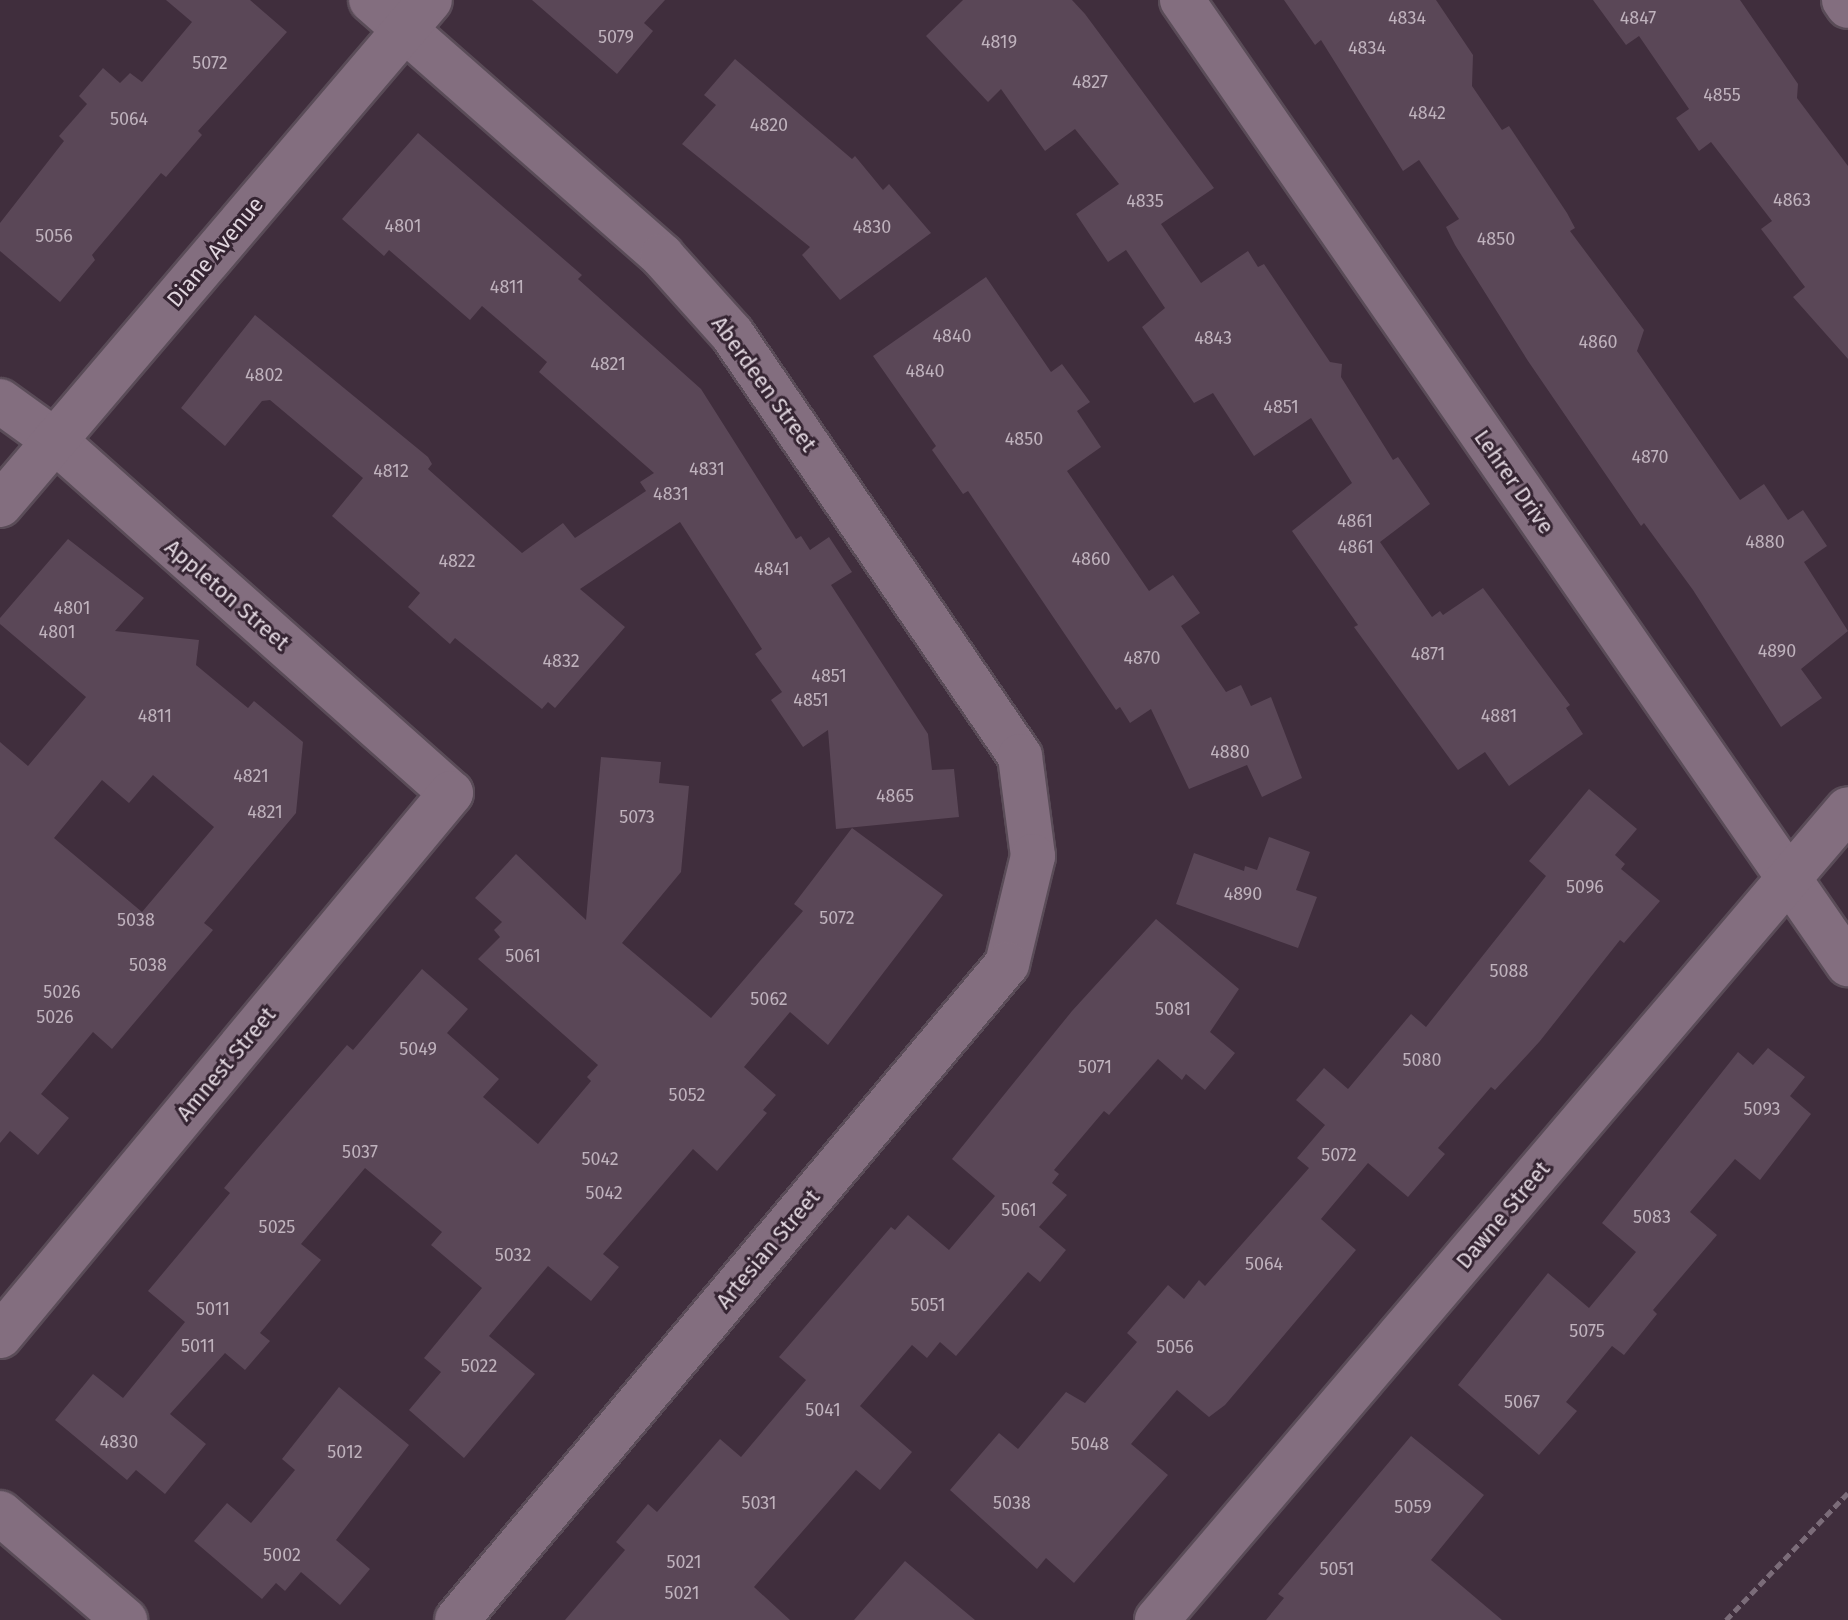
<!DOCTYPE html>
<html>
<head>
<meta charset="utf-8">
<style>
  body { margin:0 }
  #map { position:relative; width:1848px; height:1620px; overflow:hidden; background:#402e3d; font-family:"Fira Sans",sans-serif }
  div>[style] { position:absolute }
  .building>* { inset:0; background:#5a4757 }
  .path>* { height:5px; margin-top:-2.5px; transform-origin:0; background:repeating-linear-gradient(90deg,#7b6c79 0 8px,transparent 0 12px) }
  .roads { filter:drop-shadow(2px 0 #5a4c58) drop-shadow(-2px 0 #5a4c58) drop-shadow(0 2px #5a4c58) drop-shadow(0 -2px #5a4c58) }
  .street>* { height:44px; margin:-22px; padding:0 22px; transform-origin:22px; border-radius:22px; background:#836e7f }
  .secondary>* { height:44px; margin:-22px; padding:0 22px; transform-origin:22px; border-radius:22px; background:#836e7f }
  span { translate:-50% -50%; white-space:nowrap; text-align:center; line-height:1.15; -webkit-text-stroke:6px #352432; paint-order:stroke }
  .number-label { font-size:18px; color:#bfb2bd }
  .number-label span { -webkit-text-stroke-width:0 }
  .street-label { font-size:22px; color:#e1d6df }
</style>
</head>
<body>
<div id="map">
  <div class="building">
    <div style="clip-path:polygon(166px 0,250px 0,287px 32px,198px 131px,202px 135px,166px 177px,161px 173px,92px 255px,95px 260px,60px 302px,0 251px,0 223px,64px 141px,59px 136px,87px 104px,79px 96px,103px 68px,120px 83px,130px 73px,142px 82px,192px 22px)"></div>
    <div style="clip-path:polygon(532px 0,665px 0,644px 23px,653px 31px,617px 74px)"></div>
    <div style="clip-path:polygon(963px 0,1072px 0,1085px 14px,1214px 188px,1161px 224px,1201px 283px,1248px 251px,1258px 267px,1264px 264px,1330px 362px,1342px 364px,1341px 377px,1393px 460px,1398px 457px,1430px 504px,1380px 542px,1432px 617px,1440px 611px,1443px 615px,1483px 588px,1570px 705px,1566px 708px,1583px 734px,1509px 786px,1485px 752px,1458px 770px,1354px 627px,1358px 625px,1292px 531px,1352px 483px,1311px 418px,1254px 456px,1213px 393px,1194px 403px,1142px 327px,1165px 308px,1126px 250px,1108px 262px,1076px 214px,1119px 184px,1075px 129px,1045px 151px,1001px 89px,988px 102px,926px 36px)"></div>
    <div style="clip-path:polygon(1284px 0,1436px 0,1473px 55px,1472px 86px,1502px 130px,1509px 126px,1567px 213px,1575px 228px,1570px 231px,1644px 330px,1637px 351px,1740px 500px,1764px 484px,1788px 520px,1803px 510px,1827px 546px,1804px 562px,1848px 631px,1801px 669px,1822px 698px,1781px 727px,1693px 590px,1644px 523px,1641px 526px,1528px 361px,1455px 245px,1446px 227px,1459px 219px,1419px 160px,1403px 171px,1321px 40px,1315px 45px)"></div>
    <div style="clip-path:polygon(1593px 0,1740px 0,1798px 84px,1797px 98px,1848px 166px,1848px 359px,1793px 297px,1805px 287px,1761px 229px,1772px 221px,1711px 142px,1699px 151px,1676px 118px,1689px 109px,1639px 36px,1626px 45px)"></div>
    <div style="clip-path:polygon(735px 59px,852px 159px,855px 156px,883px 190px,889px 184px,931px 233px,840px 300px,802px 255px,810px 247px,682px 144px,716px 105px,704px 95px)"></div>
    <div style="clip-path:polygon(418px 133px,582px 275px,578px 279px,701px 389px,796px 539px,801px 536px,810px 550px,829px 537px,852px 572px,831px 585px,928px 734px,932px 770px,954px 769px,959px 817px,836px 829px,828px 730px,803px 747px,771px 700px,782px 692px,755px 654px,762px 649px,680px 522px,580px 589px,625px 627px,555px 708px,548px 702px,542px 709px,455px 638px,450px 644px,408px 607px,420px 593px,332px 516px,363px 478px,270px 400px,262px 401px,225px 446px,181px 408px,255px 315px,428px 457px,432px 464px,428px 469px,522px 553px,563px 523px,575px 538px,646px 491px,640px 482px,654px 473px,539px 372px,547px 362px,482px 306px,470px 320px,389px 250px,384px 256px,342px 219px)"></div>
    <div style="clip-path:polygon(986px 277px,1051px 372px,1062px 364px,1090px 402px,1077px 411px,1101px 447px,1067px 471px,1149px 591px,1173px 575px,1200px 613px,1181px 626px,1226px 692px,1241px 685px,1251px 706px,1271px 697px,1302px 778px,1262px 797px,1247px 765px,1189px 789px,1151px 709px,1130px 723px,1120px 707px,1116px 710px,968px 491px,963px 494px,932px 450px,936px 446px,873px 356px)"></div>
    <div style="clip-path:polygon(evenodd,68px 539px,144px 598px,115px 631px,199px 640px,196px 665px,248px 708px,254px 701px,303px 742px,296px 813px,204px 923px,213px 930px,112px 1049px,93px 1032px,41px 1094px,69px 1118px,38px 1155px,10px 1131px,0 1143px,0 742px,28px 766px,86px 697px,0 624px,0 618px,68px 539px,153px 775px,214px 827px,142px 912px,54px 838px,102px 780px,129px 803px,153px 775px)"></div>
    <div style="clip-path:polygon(601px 757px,661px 762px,659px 783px,689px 786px,681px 872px,622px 943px,711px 1018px,803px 911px,794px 904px,852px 828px,943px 895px,828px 1045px,790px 1012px,744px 1067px,776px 1095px,763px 1110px,767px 1113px,717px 1171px,693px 1149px,603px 1254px,619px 1267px,591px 1301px,548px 1266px,489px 1336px,535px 1374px,464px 1458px,409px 1410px,441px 1372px,424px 1358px,482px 1288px,431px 1245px,442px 1232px,365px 1168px,301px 1244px,321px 1260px,260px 1333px,270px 1341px,245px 1370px,225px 1353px,170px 1414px,206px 1444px,165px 1494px,136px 1470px,127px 1480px,55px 1420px,93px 1374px,123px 1398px,185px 1322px,148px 1291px,230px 1193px,224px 1188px,263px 1142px,347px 1045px,353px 1050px,422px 969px,468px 1009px,447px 1033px,499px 1079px,483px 1097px,538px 1144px,591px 1081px,587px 1077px,598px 1065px,478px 959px,500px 937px,494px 930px,502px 922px,475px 898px,516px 854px,586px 920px)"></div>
    <div style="clip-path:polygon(1589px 789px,1637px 829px,1615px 855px,1625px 864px,1621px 869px,1660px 901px,1624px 943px,1620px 940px,1540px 1041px,1495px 1090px,1491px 1087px,1438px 1148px,1445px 1154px,1408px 1197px,1368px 1163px,1321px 1219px,1356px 1250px,1225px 1405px,1209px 1417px,1177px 1390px,1131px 1444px,1168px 1475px,1074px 1583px,1046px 1558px,1037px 1569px,950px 1490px,999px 1433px,1018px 1449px,1066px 1392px,1085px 1403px,1137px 1342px,1127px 1333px,1168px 1285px,1184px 1299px,1199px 1280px,1205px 1286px,1309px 1168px,1297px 1158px,1325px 1125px,1296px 1100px,1324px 1068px,1348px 1089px,1411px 1014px,1426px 1027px,1546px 876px,1529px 861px)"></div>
    <div style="clip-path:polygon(1269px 837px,1310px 852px,1296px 890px,1317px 897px,1298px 948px,1176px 904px,1194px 853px,1244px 871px,1245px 866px,1257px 870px)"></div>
    <div style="clip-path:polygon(1156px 919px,1239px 989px,1210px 1032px,1235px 1053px,1205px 1090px,1186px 1074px,1182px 1080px,1158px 1059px,1109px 1115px,1104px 1111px,1054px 1170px,1059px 1174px,1052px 1183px,1067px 1195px,1039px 1227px,1066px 1250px,1040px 1282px,1028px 1272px,956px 1356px,940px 1342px,927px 1358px,912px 1345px,860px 1406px,912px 1452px,880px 1490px,856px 1470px,754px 1587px,790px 1620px,565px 1620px,625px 1550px,616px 1542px,648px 1504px,657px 1512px,720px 1439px,741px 1457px,806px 1380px,779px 1357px,891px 1227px,895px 1230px,908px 1215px,949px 1250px,995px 1196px,952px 1159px,1072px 1011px)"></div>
    <div style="clip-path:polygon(1768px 1048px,1805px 1077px,1790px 1096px,1811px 1114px,1760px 1180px,1735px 1159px,1690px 1212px,1717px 1235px,1653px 1310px,1657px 1314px,1624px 1355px,1612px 1346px,1566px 1402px,1577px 1411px,1539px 1455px,1458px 1385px,1548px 1273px,1589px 1308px,1636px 1252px,1602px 1223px,1738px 1052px,1753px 1065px)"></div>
    <div style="clip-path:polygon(339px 1387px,409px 1445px,336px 1540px,370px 1569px,340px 1605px,301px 1572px,285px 1591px,276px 1583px,262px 1599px,194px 1541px,227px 1503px,251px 1523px,295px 1470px,282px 1459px)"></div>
    <div style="clip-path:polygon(1411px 1436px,1484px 1495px,1431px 1560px,1502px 1620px,1266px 1620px,1284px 1598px,1278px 1594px)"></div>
    <div style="clip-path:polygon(905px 1561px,951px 1600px,975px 1620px,854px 1620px)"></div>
  </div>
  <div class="path">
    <div style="left:1726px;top:1620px;width:176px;rotate:-46.2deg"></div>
  </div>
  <div class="roads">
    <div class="street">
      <div style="left:371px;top:0;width:388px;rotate:41.3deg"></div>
      <div style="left:662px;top:256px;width:105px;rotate:48.1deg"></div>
      <div style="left:732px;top:334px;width:511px;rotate:55.69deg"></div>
      <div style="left:1020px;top:756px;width:101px;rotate:82.6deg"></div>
      <div style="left:1033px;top:856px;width:111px;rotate:103.5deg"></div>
      <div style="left:1007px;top:964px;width:856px;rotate:129.98deg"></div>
      <div style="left:1182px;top:0;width:1172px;rotate:55.36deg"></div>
      <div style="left:1844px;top:0;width:7px;rotate:56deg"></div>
      <div style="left:0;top:401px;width:67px;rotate:35.8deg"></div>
      <div style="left:54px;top:440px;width:531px;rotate:41.64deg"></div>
      <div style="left:451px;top:793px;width:706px;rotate:129.71deg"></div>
      <div style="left:1157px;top:1620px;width:1065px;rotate:-49.57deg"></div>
    </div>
    <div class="secondary">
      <div style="left:0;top:505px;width:663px;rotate:-49.59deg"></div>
      <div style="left:0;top:1513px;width:165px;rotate:40.6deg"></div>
    </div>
  </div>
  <div class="number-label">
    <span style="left:1407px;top:18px">4834</span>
    <span style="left:1638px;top:18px">4847</span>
    <span style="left:616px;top:37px">5079</span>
    <span style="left:999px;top:42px">4819</span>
    <span style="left:1367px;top:48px">4834</span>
    <span style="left:210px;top:63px">5072</span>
    <span style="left:1090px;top:82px">4827</span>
    <span style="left:1722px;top:95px">4855</span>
    <span style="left:1427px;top:113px">4842</span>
    <span style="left:129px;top:119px">5064</span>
    <span style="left:769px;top:125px">4820</span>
    <span style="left:1792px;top:200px">4863</span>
    <span style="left:1145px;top:201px">4835</span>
    <span style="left:403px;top:226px">4801</span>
    <span style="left:872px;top:227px">4830</span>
    <span style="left:54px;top:236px">5056</span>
    <span style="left:1496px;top:239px">4850</span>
    <span style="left:507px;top:287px">4811</span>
    <span style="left:952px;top:336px">4840</span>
    <span style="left:1213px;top:338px">4843</span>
    <span style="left:1598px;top:342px">4860</span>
    <span style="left:608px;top:364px">4821</span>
    <span style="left:925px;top:371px">4840</span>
    <span style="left:264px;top:375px">4802</span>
    <span style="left:1281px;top:407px">4851</span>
    <span style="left:1024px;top:439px">4850</span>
    <span style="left:1650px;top:457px">4870</span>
    <span style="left:707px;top:469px">4831</span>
    <span style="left:391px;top:471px">4812</span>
    <span style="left:671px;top:494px">4831</span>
    <span style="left:1355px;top:521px">4861</span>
    <span style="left:1765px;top:542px">4880</span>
    <span style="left:1356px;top:547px">4861</span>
    <span style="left:1091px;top:559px">4860</span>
    <span style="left:457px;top:561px">4822</span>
    <span style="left:772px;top:569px">4841</span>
    <span style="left:72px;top:608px">4801</span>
    <span style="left:57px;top:632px">4801</span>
    <span style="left:1777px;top:651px">4890</span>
    <span style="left:1428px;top:654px">4871</span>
    <span style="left:1142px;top:658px">4870</span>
    <span style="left:561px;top:661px">4832</span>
    <span style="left:829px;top:676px">4851</span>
    <span style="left:811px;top:700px">4851</span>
    <span style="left:155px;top:716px">4811</span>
    <span style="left:1499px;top:716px">4881</span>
    <span style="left:1230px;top:752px">4880</span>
    <span style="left:251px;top:776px">4821</span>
    <span style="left:895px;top:796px">4865</span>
    <span style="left:265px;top:812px">4821</span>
    <span style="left:637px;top:817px">5073</span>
    <span style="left:1585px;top:887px">5096</span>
    <span style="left:1243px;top:894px">4890</span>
    <span style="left:837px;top:918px">5072</span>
    <span style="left:136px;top:920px">5038</span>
    <span style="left:523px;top:956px">5061</span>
    <span style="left:148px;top:965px">5038</span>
    <span style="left:1509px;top:971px">5088</span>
    <span style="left:62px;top:992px">5026</span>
    <span style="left:769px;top:999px">5062</span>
    <span style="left:1173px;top:1009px">5081</span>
    <span style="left:55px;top:1017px">5026</span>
    <span style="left:418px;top:1049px">5049</span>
    <span style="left:1422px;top:1060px">5080</span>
    <span style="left:1095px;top:1067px">5071</span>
    <span style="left:687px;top:1095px">5052</span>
    <span style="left:1762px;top:1109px">5093</span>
    <span style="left:360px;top:1152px">5037</span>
    <span style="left:1339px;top:1155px">5072</span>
    <span style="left:600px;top:1159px">5042</span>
    <span style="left:604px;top:1193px">5042</span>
    <span style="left:1019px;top:1210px">5061</span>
    <span style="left:1652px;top:1217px">5083</span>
    <span style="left:277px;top:1227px">5025</span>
    <span style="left:513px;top:1255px">5032</span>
    <span style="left:1264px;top:1264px">5064</span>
    <span style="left:928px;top:1305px">5051</span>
    <span style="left:213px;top:1309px">5011</span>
    <span style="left:1587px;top:1331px">5075</span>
    <span style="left:198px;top:1346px">5011</span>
    <span style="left:1175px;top:1347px">5056</span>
    <span style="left:479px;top:1366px">5022</span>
    <span style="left:1522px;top:1402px">5067</span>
    <span style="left:823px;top:1410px">5041</span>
    <span style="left:119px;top:1442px">4830</span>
    <span style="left:1090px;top:1444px">5048</span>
    <span style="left:345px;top:1452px">5012</span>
    <span style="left:759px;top:1503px">5031</span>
    <span style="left:1012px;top:1503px">5038</span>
    <span style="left:1413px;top:1507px">5059</span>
    <span style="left:282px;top:1555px">5002</span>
    <span style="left:684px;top:1562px">5021</span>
    <span style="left:1337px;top:1569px">5051</span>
    <span style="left:682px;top:1593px">5021</span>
  </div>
  <div class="street-label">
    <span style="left:215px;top:252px;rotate:-50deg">Diane Avenue</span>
    <span style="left:764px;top:384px;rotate:54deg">Aberdeen Street</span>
    <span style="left:1514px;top:482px;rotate:55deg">Lehrer Drive</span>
    <span style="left:227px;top:595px;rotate:41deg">Appleton Street</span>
    <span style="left:226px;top:1064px;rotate:-50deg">Amnest Street</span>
    <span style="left:1503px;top:1215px;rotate:-50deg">Dawne Street</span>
    <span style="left:768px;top:1249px;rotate:-50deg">Artesian Street</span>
  </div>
</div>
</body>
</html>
